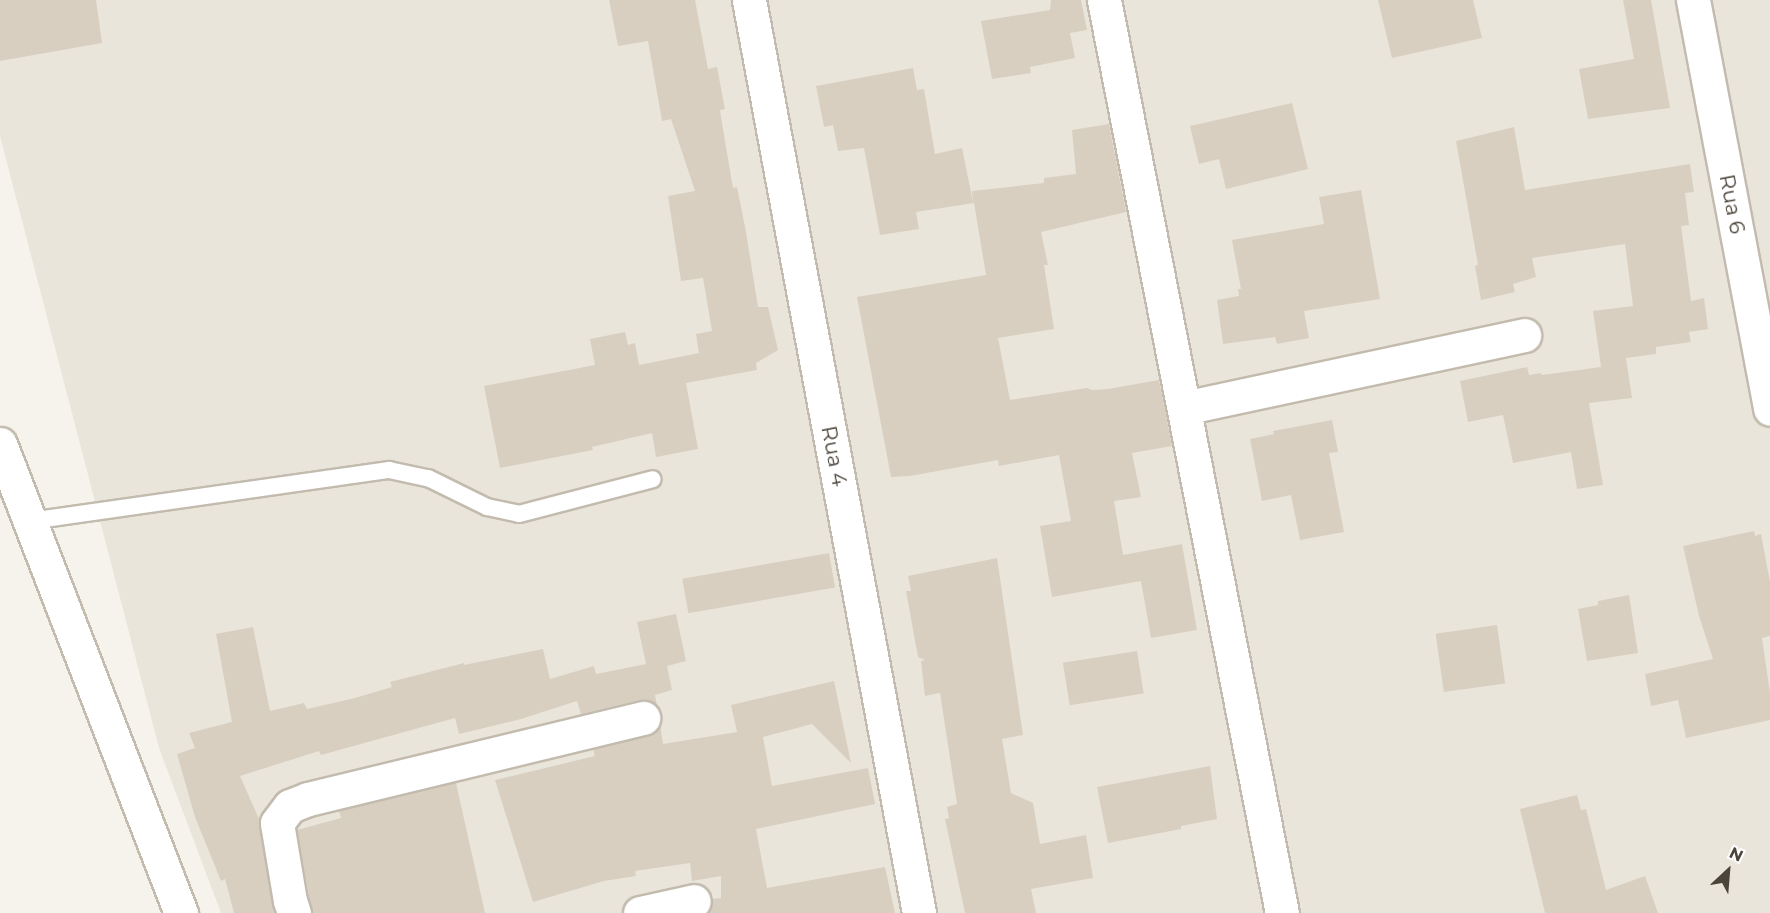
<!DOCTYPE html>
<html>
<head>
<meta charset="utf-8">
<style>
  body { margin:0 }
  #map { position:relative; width:1770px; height:913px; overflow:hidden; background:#f6f3ec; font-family:Montserrat,sans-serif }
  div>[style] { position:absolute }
  .residential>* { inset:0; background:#eae5da }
  .building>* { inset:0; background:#d8cfc1; transform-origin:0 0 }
  .roads { filter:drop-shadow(2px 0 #c2bbae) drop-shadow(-2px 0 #c2bbae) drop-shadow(0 2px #c2bbae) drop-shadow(0 -2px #c2bbae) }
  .service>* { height:16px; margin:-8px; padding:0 8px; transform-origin:8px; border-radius:8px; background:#fff }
  .minor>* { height:33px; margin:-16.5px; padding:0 16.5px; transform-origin:16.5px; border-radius:16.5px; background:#fff }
  .tertiary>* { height:33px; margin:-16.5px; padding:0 16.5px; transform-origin:16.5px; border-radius:16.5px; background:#fff }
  span { translate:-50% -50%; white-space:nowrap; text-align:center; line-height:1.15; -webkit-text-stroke:6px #fff; paint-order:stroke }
  .street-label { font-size:21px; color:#4b4439 }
  .north { position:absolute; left:1698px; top:841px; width:60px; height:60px; -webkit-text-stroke:4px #fff; paint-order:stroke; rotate:26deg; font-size:16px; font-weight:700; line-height:24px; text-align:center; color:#4b4439 }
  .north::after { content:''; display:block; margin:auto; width:21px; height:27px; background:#4b4439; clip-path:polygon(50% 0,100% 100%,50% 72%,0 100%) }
</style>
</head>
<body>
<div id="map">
  <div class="residential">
    <div style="clip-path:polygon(0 0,1770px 0,1770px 913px,221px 913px,159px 748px,0 136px)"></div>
  </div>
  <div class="building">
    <div style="clip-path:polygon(0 0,96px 0,102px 43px,0 61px)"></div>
    <div style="clip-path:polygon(609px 0,695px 0,708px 69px,717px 67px,725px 109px,720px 110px,724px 135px,733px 188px,737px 187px,746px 232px,758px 307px,768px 307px,778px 350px,756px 363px,757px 370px,686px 383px,698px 449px,656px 457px,652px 433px,592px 447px,593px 450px,500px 468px,484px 386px,595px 365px,590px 339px,625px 332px,628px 345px,635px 343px,639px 365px,699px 353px,696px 334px,712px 331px,703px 278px,681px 281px,668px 196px,695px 191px,671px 119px,662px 121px,648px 41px,618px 46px)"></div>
    <div style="clip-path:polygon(1051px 0,1081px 0,1087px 30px,1070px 33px,1075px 58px,1030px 67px,1031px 73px,992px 79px,981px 21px,1050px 10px)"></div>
    <div style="clip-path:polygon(1378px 0,1473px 0,1482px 38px,1392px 58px)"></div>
    <div style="clip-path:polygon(1623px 0,1651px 0,1670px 108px,1588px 119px,1579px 69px,1634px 59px)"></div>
    <div style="clip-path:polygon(913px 68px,917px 90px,924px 89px,935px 154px,962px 148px,973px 202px,972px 191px,1044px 183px,1044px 178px,1076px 174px,1072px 130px,1109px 124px,1126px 212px,1041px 232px,1048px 265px,1044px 265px,1054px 329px,998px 338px,1010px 400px,1087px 388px,1092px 390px,1108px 389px,1159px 380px,1172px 446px,1132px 453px,1141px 497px,1114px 501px,1123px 555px,1182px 544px,1197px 630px,1151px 638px,1141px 581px,1052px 597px,1040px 526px,1071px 521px,1059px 455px,999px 466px,998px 460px,910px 476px,891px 477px,857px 297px,986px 275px,974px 203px,916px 212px,919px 229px,880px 235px,864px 148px,838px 151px,833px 125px,824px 127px,816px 86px)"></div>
    <div style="clip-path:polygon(1292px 103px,1308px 169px,1226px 189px,1219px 159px,1199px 164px,1190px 126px)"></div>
    <div style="clip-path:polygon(1514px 127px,1525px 190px,1690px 164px,1694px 192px,1685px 193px,1689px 225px,1681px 226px,1691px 301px,1704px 298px,1708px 329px,1689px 332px,1691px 342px,1656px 347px,1656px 354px,1626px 358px,1632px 398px,1589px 403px,1603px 485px,1577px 489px,1571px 452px,1513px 463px,1503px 415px,1468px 422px,1460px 381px,1527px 367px,1529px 375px,1541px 373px,1542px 375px,1601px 367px,1593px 311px,1633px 306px,1625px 244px,1532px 258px,1536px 277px,1513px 284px,1515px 292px,1481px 300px,1475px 266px,1478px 265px,1456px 141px)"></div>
    <div style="clip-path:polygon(1361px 190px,1380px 299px,1304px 311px,1309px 338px,1277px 344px,1275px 337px,1223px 344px,1217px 300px,1239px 296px,1238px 289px,1241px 289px,1232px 240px,1324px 224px,1319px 197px)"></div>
    <div style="clip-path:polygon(1332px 420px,1338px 452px,1329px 453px,1344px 532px,1300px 540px,1291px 495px,1262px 501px,1250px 439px,1274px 434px,1273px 431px)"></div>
    <div style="clip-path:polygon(1754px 531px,1755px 536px,1761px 534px,1770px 582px,1770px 636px,1762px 638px,1770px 693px,1770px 720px,1686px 738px,1678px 700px,1651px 706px,1645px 674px,1713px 659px,1699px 616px,1683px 546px)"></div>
    <div style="left:829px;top:553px;width:35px;height:149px;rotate:80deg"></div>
    <div style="clip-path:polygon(997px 558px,1023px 735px,1002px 739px,1011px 793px,1033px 803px,1040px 844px,1086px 835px,1093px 878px,1031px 889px,1036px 913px,965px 913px,945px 819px,949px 818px,947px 807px,957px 804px,940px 693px,925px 696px,921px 661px,925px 660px,918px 657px,906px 591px,911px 591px,908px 576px)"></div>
    <div style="clip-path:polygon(1629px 595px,1638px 653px,1587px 661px,1578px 609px,1598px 605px,1598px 601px)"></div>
    <div style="clip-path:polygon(676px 614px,686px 661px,667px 666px,672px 690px,655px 695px,657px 706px,649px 700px,639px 700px,581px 714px,577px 701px,521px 719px,459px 734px,455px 718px,321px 755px,319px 751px,240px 776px,259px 819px,274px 913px,234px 913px,225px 879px,221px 881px,195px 817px,177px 754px,195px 748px,189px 733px,232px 722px,216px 634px,253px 627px,270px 711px,304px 703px,307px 709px,355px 698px,392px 687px,390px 682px,464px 663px,464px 665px,543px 649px,550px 679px,594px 666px,596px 674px,646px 664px,637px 622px)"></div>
    <div style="left:1497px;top:625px;width:59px;height:62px;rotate:82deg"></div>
    <div style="left:1137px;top:651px;width:43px;height:75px;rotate:81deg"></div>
    <div style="clip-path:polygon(834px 681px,851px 763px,812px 724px,763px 737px,772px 786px,868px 768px,875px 804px,756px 829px,767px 888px,885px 867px,895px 913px,710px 913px,712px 899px,721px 898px,721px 876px,692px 881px,690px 863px,635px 871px,636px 876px,604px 881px,533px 902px,495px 780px,595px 756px,593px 749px,647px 736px,655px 732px,660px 725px,663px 744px,737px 732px,731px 705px)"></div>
    <div style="clip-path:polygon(1210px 766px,1217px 819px,1181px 826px,1181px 829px,1108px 843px,1097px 787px)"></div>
    <div style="clip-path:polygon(456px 783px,485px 913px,312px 913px,297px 830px,341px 818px,339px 811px)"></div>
    <div style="clip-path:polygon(1577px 795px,1581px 810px,1586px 809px,1606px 890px,1645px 876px,1658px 913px,1545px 913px,1520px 809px)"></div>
  </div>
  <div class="roads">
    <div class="service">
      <div style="left:30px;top:521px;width:363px;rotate:-8.1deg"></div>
      <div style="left:389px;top:470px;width:40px;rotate:12deg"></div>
      <div style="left:428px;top:478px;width:66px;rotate:26.2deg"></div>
      <div style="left:487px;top:507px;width:33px;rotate:12deg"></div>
      <div style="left:519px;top:514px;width:138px;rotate:-14.6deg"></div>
    </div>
    <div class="minor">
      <div style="left:749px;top:0;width:929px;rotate:79.45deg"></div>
      <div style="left:1104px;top:0;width:930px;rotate:78.97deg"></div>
      <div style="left:1693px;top:0;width:416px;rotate:79.3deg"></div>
      <div style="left:1184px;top:408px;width:348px;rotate:-12.1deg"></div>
      <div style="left:294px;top:913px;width:13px;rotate:-108deg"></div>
      <div style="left:290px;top:901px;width:79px;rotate:-99.5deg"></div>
      <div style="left:277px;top:823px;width:21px;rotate:-53deg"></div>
      <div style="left:290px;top:806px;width:19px;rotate:-21deg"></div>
      <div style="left:308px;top:799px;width:345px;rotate:-13.6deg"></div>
      <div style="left:640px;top:913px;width:55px;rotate:-12.5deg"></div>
    </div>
    <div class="tertiary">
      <div style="left:0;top:444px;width:503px;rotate:68.9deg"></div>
    </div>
  </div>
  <div class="street-label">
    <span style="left:1732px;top:204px;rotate:79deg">Rua 6</span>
    <span style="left:834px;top:456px;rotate:79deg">Rua 4</span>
  </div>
  <div class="north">N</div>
</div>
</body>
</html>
